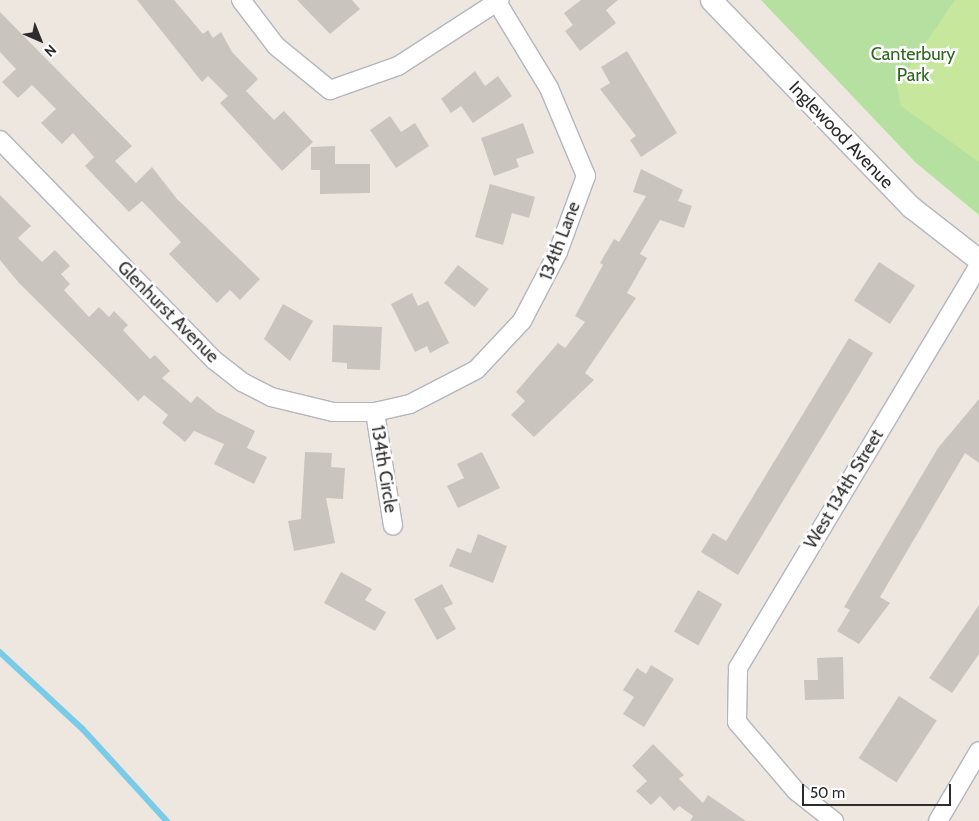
<!DOCTYPE html>
<html>
<head>
<meta charset="utf-8">
<style>
  body { margin:0 }
  #map { position:relative; width:979px; height:821px; overflow:hidden; background:#ede7e0; font-family:Cabin,sans-serif }
  div>[style] { position:absolute }
  .green>* { inset:0; background:#b6e0a0 }
  .pitch>* { inset:0; background:#c7e79c }
  .stream>* { height:5.5px; margin:-2.75px; padding:0 2.75px; transform-origin:2.75px; border-radius:2.75px; background:#79cbe8 }
  .building>* { inset:0; background:#c9c5be; transform-origin:0 0 }
  .roads { filter:drop-shadow(1px 0 #b3b6bf) drop-shadow(-1px 0 #b3b6bf) drop-shadow(0 1px #b3b6bf) drop-shadow(0 -1px #b3b6bf) }
  .minor>* { height:18px; margin:-9px; padding:0 9px; transform-origin:9px; border-radius:9px; background:#fff }
  .tertiary>* { height:21px; margin:-10.5px; padding:0 10.5px; transform-origin:10.5px; border-radius:10.5px; background:#fff }
  span { translate:-50% -50%; white-space:nowrap; text-align:center; line-height:1.15; -webkit-text-stroke:5px #fff; paint-order:stroke }
  .park-label { font-size:18px; color:#2e671f }
  .street-label { font-size:18px; color:#2c2c2c }
  .north { position:absolute; left:15px; top:15px; width:50px; height:50px; -webkit-text-stroke:4px #fff; paint-order:stroke; rotate:136deg; font-size:14px; font-weight:700; line-height:20px; text-align:center; color:#2c2c2c }
  .north::after { content:''; display:block; margin:auto; width:18px; height:22px; background:#2c2c2c; clip-path:polygon(50% 0,100% 100%,50% 72%,0 100%) }
  .scale { position:absolute; left:802px; top:784px; width:149px; height:22px; box-sizing:border-box; border:2px solid #2c2c2c; border-top:0; padding-left:6px; font-size:15px; line-height:18px; white-space:nowrap; color:#2c2c2c; -webkit-text-stroke:4px #fff; paint-order:stroke }
</style>
</head>
<body>
<div id="map">
  <div class="green">
    <div style="clip-path:polygon(761px 0,979px 0,979px 215px,915px 162px)"></div>
  </div>
  <div class="pitch">
    <div style="clip-path:polygon(955px 0,979px 0,979px 162px,901px 106px,897px 85px)"></div>
  </div>
  <div class="stream">
    <div style="left:0;top:652px;width:113px;rotate:42.9deg"></div>
    <div style="left:83px;top:729px;width:125px;rotate:47.6deg"></div>
  </div>
  <div class="building">
    <div style="clip-path:polygon(137px 0,174px 0,203px 34px,208px 30px,213px 38px,221px 32px,232px 52px,258px 79px,246px 91px,274px 120px,284px 111px,313px 142px,282px 171px,220px 103px,228px 96px,208px 76px,202px 82px)"></div>
    <div style="clip-path:polygon(297px 0,352px 0,360px 9px,330px 34px)"></div>
    <div style="clip-path:polygon(581px 0,618px 0,606px 10px,616px 23px,580px 51px,565px 31px,573px 25px,564px 13px)"></div>
    <div style="clip-path:polygon(0 12px,132px 146px,115px 161px,136px 183px,152px 167px,177px 199px,260px 279px,240px 300px,230px 290px,217px 303px,169px 254px,181px 242px,142px 201px,129px 212px,85px 166px,94px 157px,73px 133px,62px 144px,41px 123px,56px 109px,32px 85px,18px 98px,2px 82px,16px 69px,0 52px)"></div>
    <div style="clip-path:polygon(627px 51px,677px 133px,641px 157px,630px 140px,636px 136px,600px 89px,610px 83px,601px 67px)"></div>
    <div style="clip-path:polygon(475px 71px,485px 86px,498px 76px,512px 96px,473px 123px,461px 106px,451px 113px,441px 99px)"></div>
    <div style="clip-path:polygon(390px 116px,401px 132px,415px 123px,429px 146px,396px 168px,370px 130px)"></div>
    <div style="clip-path:polygon(523px 123px,534px 153px,516px 159px,519px 167px,494px 176px,481px 138px)"></div>
    <div style="clip-path:polygon(335px 146px,335px 164px,370px 164px,370px 193px,320px 194px,320px 170px,311px 170px,311px 147px)"></div>
    <div style="clip-path:polygon(641px 169px,683px 190px,678px 201px,692px 206px,684px 228px,660px 220px,640px 254px,647px 258px,627px 293px,636px 298px,585px 373px,594px 380px,534px 437px,511px 415px,525px 401px,516px 392px,558px 343px,565px 348px,585px 322px,575px 316px,603px 265px,600px 263px,614px 239px,619px 242px,646px 196px,633px 192px)"></div>
    <div style="clip-path:polygon(490px 184px,535px 197px,529px 218px,512px 213px,503px 245px,475px 237px)"></div>
    <div style="clip-path:polygon(0 195px,31px 226px,18px 238px,42px 262px,55px 250px,70px 266px,61px 274px,70px 284px,64px 290px,89px 317px,99px 307px,109px 317px,114px 311px,128px 325px,123px 330px,150px 359px,155px 355px,170px 371px,162px 378px,191px 403px,197px 396px,217px 412px,255px 431px,247px 448px,267px 457px,254px 484px,214px 464px,224px 444px,194px 431px,185px 442px,162px 423px,168px 415px,144px 395px,138px 401px,19px 283px,0 260px)"></div>
    <div style="left:879px;top:262px;width:43px;height:46px;rotate:33deg"></div>
    <div style="left:458px;top:265px;width:39px;height:23px;rotate:38deg"></div>
    <div style="clip-path:polygon(412px 293px,418px 306px,428px 301px,449px 343px,430px 353px,427px 346px,415px 352px,391px 304px)"></div>
    <div style="clip-path:polygon(283px 304px,313px 321px,290px 361px,264px 339px)"></div>
    <div style="clip-path:polygon(333px 325px,382px 327px,380px 370px,347px 369px,347px 363px,332px 362px)"></div>
    <div style="clip-path:polygon(849px 338px,873px 353px,738px 575px,701px 552px,713px 533px,726px 541px)"></div>
    <div style="clip-path:polygon(979px 399px,979px 463px,965px 453px,880px 597px,890px 603px,859px 644px,837px 631px,850px 610px,844px 607px,938px 448px)"></div>
    <div style="clip-path:polygon(305px 452px,332px 453px,331px 467px,345px 468px,343px 499px,326px 498px,335px 543px,294px 551px,288px 521px,301px 519px)"></div>
    <div style="clip-path:polygon(482px 452px,500px 488px,458px 508px,447px 486px,464px 478px,457px 464px)"></div>
    <div style="clip-path:polygon(478px 534px,507px 546px,493px 583px,449px 566px,457px 548px,471px 553px)"></div>
    <div style="clip-path:polygon(341px 572px,372px 589px,365px 600px,386px 612px,375px 631px,324px 603px)"></div>
    <div style="clip-path:polygon(442px 584px,453px 604px,444px 608px,456px 629px,437px 640px,414px 599px)"></div>
    <div style="left:698px;top:590px;width:28px;height:48px;rotate:30deg"></div>
    <div style="clip-path:polygon(979px 605px,979px 654px,952px 693px,929px 678px)"></div>
    <div style="clip-path:polygon(843px 657px,844px 699px,805px 700px,804px 680px,818px 680px,817px 658px)"></div>
    <div style="clip-path:polygon(651px 665px,674px 679px,644px 727px,623px 714px,634px 697px,623px 690px,637px 668px,646px 674px)"></div>
    <div style="left:899px;top:696px;width:45px;height:74px;rotate:33deg"></div>
    <div style="clip-path:polygon(653px 744px,684px 775px,679px 779px,703px 803px,708px 795px,746px 821px,690px 821px,693px 816px,679px 806px,674px 811px,660px 796px,651px 805px,636px 791px,647px 781px,632px 766px)"></div>
  </div>
  <div class="roads">
    <div class="minor">
      <div style="left:241px;top:0;width:58px;rotate:52.7deg"></div>
      <div style="left:276px;top:46px;width:70px;rotate:39.2deg"></div>
      <div style="left:330px;top:90px;width:72px;rotate:-19.4deg"></div>
      <div style="left:398px;top:66px;width:121px;rotate:-32.9deg"></div>
      <div style="left:0;top:140px;width:307px;rotate:45.8deg"></div>
      <div style="left:214px;top:360px;width:36px;rotate:38deg"></div>
      <div style="left:242px;top:382px;width:33px;rotate:27deg"></div>
      <div style="left:271px;top:397px;width:64px;rotate:13.6deg"></div>
      <div style="left:333px;top:412px;width:42px"></div>
      <div style="left:375px;top:412px;width:36px;rotate:-13deg"></div>
      <div style="left:410px;top:404px;width:74px;rotate:-27.3deg"></div>
      <div style="left:476px;top:370px;width:67px;rotate:-46.8deg"></div>
      <div style="left:522px;top:321px;width:78px;rotate:-62.4deg"></div>
      <div style="left:558px;top:252px;width:81px;rotate:-69.8deg"></div>
      <div style="left:586px;top:176px;width:95px;rotate:-112.8deg"></div>
      <div style="left:549px;top:88px;width:100px;rotate:-121.2deg"></div>
      <div style="left:375px;top:412px;width:115px;rotate:81deg"></div>
      <div style="left:834px;top:821px;width:48px;rotate:-141.7deg"></div>
      <div style="left:796px;top:791px;width:91px;rotate:-130.5deg"></div>
      <div style="left:737px;top:722px;width:54px;rotate:-88.9deg"></div>
      <div style="left:738px;top:668px;width:469px;rotate:-59.1deg"></div>
      <div style="left:938px;top:821px;width:81px;rotate:-59.6deg"></div>
    </div>
    <div class="tertiary">
      <div style="left:711px;top:0;width:288px;rotate:46deg"></div>
      <div style="left:911px;top:207px;width:86px;rotate:37.9deg"></div>
    </div>
  </div>
  <div class="park-label">
    <span style="left:913px;top:65px">Canterbury<br>Park</span>
  </div>
  <div class="street-label">
    <span style="left:841px;top:135px;rotate:46deg">Inglewood Avenue</span>
    <span style="left:560px;top:241px;rotate:-69deg">134th Lane</span>
    <span style="left:168px;top:312px;rotate:45deg">Glenhurst Avenue</span>
    <span style="left:384px;top:469px;rotate:81deg">134th Circle</span>
    <span style="left:844px;top:489px;rotate:-59deg">West 134th Street</span>
  </div>
  <div class="north">N</div>
  <div class="scale">50 m</div>
</div>
</body>
</html>
